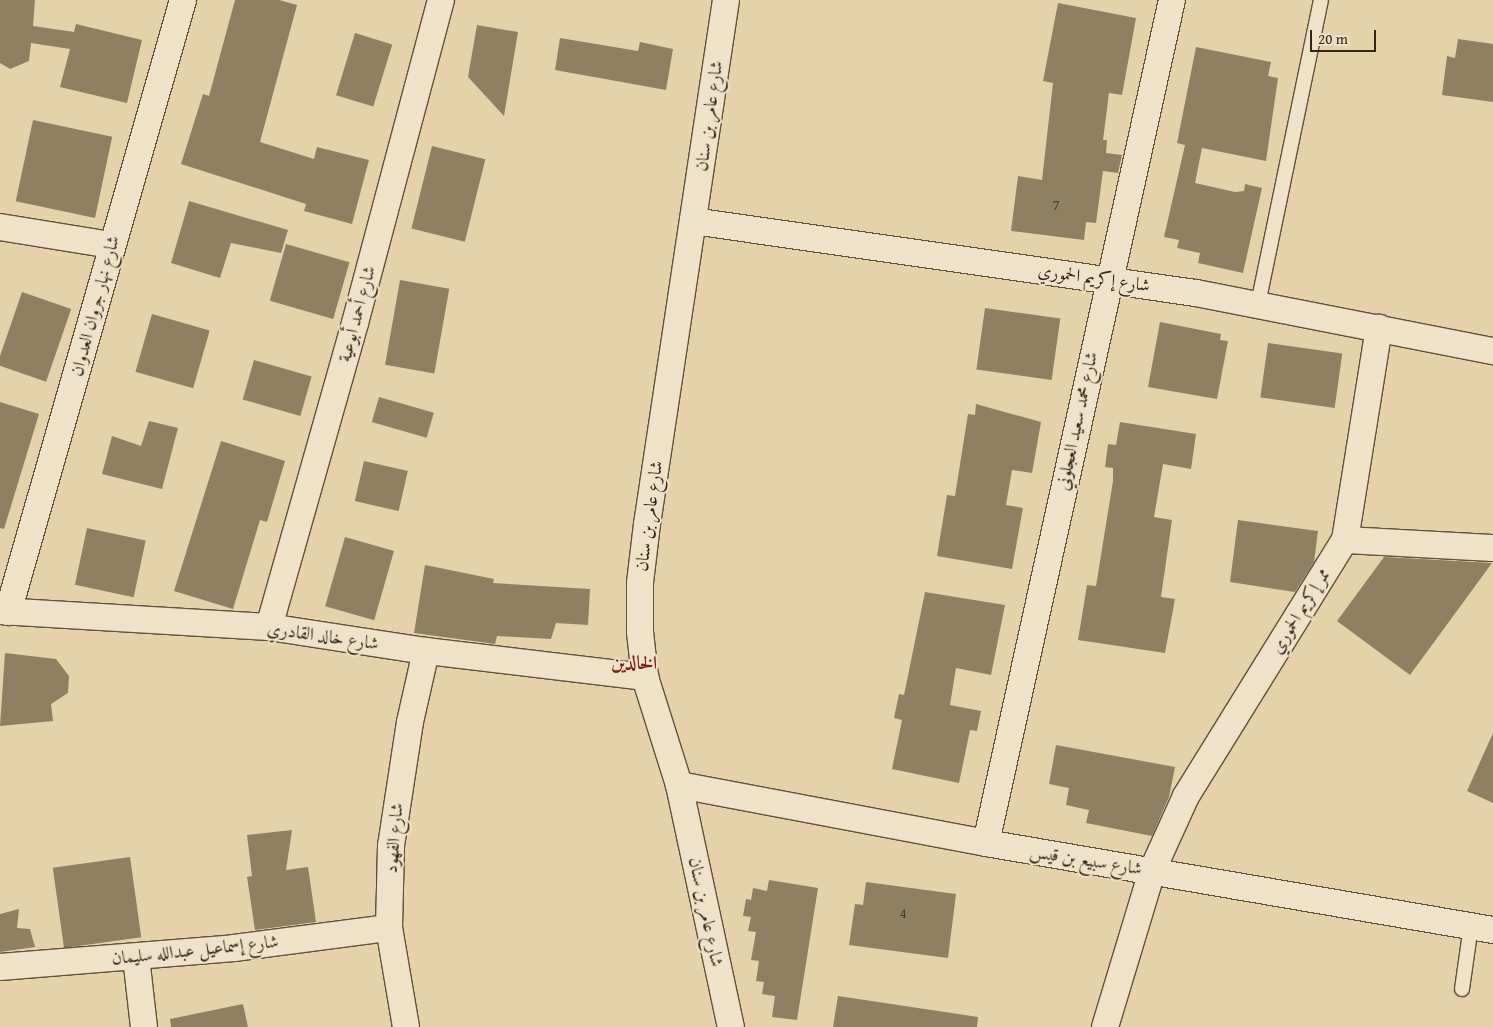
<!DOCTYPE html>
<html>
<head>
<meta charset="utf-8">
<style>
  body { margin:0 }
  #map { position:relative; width:1493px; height:1027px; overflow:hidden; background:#e6d2aa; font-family:"Gentium Book Plus",Amiri,serif }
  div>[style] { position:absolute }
  .building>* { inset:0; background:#917f63; transform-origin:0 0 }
  .roads { filter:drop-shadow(1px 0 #60503c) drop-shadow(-1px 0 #60503c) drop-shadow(0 1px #60503c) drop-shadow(0 -1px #60503c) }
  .service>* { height:14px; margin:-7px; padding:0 7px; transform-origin:7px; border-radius:7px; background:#efe2c8 }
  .minor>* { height:26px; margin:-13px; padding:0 13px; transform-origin:13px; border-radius:13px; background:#efe2c8 }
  span { translate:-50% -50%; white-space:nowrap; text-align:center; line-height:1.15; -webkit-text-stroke:4px #efe2c8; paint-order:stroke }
  .number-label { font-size:15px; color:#4b3c2a }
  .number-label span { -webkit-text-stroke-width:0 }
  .street-label { font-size:18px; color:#342517 }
  .neighbourhood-label { font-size:19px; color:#7a1f14; font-weight:700 }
  .scale { position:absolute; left:1310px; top:30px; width:66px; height:22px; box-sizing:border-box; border:2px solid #342517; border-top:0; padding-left:6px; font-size:15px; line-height:18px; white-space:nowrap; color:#342517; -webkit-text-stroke:4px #efe2c8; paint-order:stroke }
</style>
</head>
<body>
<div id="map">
  <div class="building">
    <div style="clip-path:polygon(0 0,35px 0,33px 26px,74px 32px,76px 24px,142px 40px,127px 103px,60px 87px,70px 49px,31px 43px,29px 61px,10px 69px,0 63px)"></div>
    <div style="clip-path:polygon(235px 0,279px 0,297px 5px,260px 142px,314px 159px,317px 147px,369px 160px,352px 224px,304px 211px,306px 204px,181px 164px,203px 94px,209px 96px)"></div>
    <div style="clip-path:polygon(1058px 3px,1136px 18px,1122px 95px,1109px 93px,1103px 140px,1107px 140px,1106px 153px,1122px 155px,1118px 173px,1103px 171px,1096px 223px,1086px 222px,1084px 240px,1011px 231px,1018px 176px,1042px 180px,1053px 83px,1043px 81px)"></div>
    <div style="clip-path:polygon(477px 25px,518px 32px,504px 116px,468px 77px)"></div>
    <div style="left:355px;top:33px;width:39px;height:65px;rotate:17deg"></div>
    <div style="clip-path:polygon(560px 38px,638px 51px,640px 42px,673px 49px,666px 90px,555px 70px)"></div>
    <div style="clip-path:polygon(1458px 39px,1493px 44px,1493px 102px,1442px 95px,1447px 56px,1455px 58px)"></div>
    <div style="clip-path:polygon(1196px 47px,1271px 62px,1268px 76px,1278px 78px,1266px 161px,1202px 148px,1195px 183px,1235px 192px,1244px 191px,1245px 184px,1262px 188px,1243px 273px,1198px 263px,1200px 253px,1177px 248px,1179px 240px,1164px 237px,1185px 145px,1177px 143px)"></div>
    <div style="left:33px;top:120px;width:81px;height:83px;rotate:12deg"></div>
    <div style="left:432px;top:146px;width:55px;height:85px;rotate:14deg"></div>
    <div style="clip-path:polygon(189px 201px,288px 230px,281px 253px,231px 243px,220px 278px,171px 263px)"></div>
    <div style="left:286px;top:244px;width:66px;height:59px;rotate:16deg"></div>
    <div style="left:400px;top:280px;width:50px;height:86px;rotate:10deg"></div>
    <div style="left:22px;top:292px;width:52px;height:77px;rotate:19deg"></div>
    <div style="left:985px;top:308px;width:76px;height:62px;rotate:8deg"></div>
    <div style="left:152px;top:314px;width:60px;height:60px;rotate:16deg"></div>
    <div style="clip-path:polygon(1160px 322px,1221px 334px,1220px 340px,1228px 341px,1217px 399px,1148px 387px)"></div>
    <div style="left:1268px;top:343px;width:75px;height:55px;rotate:8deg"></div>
    <div style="left:254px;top:360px;width:60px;height:41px;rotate:16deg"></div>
    <div style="left:379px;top:397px;width:57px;height:26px;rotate:16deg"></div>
    <div style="clip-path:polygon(0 402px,39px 414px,4px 529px,0 528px)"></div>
    <div style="clip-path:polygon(976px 404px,1041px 422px,1032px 473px,1012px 470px,1006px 505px,1023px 508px,1012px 569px,937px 556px,947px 495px,955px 496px,968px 414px,975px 415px)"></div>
    <div style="clip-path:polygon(149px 421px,178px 428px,162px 489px,102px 474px,112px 436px,141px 446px)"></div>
    <div style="clip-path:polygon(1120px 422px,1196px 434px,1191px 469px,1163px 464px,1154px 517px,1172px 520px,1161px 597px,1175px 599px,1165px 653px,1078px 640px,1087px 585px,1096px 586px,1113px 481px,1113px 468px,1105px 467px,1108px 444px,1116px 445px)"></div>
    <div style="clip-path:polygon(221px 441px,285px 461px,267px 522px,260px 520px,233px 609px,174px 591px)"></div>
    <div style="left:364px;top:461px;width:45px;height:41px;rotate:13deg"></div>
    <div style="clip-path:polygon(1238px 520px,1318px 531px,1314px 562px,1295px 592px,1230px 582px)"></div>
    <div style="left:87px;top:528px;width:60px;height:58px;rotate:12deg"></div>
    <div style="left:345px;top:537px;width:51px;height:72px;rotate:16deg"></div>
    <div style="clip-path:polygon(1384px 557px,1492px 563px,1410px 675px,1337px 621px)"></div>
    <div style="clip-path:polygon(425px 565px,494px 579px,493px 583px,590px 589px,588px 625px,556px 623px,551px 639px,497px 636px,495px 644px,414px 633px)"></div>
    <div style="clip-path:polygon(925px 592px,1005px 605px,991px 675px,956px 668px,950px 705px,981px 711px,977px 731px,970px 730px,959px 783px,892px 769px,902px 720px,894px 718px,899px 694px,904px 695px)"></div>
    <div style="clip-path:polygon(5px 653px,56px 659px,69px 676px,68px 693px,51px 704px,53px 721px,0 726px)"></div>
    <div style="clip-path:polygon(1493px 733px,1493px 803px,1467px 791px)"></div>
    <div style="clip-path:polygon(1056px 745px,1175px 767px,1169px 797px,1152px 836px,1086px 823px,1089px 810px,1066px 805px,1069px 788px,1049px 784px)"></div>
    <div style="clip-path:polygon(292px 830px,286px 870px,308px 867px,316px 922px,255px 930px,247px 877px,252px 876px,247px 835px)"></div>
    <div style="left:130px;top:857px;width:81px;height:78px;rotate:82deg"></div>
    <div style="clip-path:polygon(769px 880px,818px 888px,797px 1020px,772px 1017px,775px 996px,762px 994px,764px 982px,756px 981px,759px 961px,751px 960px,756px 932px,748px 931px,751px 917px,743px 916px,746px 899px,751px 900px,753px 888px,767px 891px)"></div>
    <div style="clip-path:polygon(866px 882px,956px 894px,948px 958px,849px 945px,855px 904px,863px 905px)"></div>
    <div style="clip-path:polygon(19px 909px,17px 928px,30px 929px,35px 947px,0 952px,0 914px)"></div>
    <div style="clip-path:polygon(838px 996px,978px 1017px,977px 1027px,833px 1027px)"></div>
    <div style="clip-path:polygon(243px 1004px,248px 1027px,171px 1027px,170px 1019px)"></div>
  </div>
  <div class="roads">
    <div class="service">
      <div style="left:1258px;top:304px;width:310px;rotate:-78.3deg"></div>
      <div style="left:1462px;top:989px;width:64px;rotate:-81.9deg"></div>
    </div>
    <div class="minor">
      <div style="left:726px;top:0;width:530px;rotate:98.57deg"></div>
      <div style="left:647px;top:524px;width:59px;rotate:96.8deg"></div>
      <div style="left:640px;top:583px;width:49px;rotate:90deg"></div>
      <div style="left:640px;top:632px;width:45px;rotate:83.7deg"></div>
      <div style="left:645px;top:677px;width:113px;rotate:72.5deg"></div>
      <div style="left:679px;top:785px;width:248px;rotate:77.9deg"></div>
      <div style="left:693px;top:221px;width:508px;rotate:8.15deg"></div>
      <div style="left:1196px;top:293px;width:303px;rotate:11.1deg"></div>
      <div style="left:0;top:227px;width:112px;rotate:9.2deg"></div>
      <div style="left:1345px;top:540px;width:148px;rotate:3.1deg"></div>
      <div style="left:0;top:611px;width:269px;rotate:3.4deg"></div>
      <div style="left:269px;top:627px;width:159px;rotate:8.7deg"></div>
      <div style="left:426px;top:651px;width:221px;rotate:6.8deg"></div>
      <div style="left:8px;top:612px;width:637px;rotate:-74.04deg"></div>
      <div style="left:269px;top:627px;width:316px;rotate:-74.2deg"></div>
      <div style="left:355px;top:323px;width:334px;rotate:-75.1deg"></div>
      <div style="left:679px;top:785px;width:312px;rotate:10.7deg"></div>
      <div style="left:986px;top:843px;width:514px;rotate:9.74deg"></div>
      <div style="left:986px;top:843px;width:863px;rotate:-77.56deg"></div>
      <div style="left:136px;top:957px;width:70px;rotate:83.5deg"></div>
      <div style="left:0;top:967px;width:235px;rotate:-4.6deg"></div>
      <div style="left:234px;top:948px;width:156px;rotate:-7.4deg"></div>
      <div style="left:406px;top:1027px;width:100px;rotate:-99.7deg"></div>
      <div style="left:389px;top:928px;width:82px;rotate:-88.6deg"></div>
      <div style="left:391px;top:846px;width:125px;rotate:-81.3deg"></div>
      <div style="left:410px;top:722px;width:73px;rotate:-77.3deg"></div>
      <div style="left:1105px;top:1027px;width:163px;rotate:-73.2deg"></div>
      <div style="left:1152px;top:871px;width:82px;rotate:-65.6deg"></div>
      <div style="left:1186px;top:796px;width:301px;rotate:-58.2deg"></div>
      <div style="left:1345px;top:540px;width:215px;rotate:-80.9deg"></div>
    </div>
  </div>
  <div class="number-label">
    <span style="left:1056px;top:205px">7</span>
    <span style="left:903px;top:913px">4</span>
  </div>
  <div class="street-label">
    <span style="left:709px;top:116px;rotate:-82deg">شارع عامر بن سنان</span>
    <span style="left:1094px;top:278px;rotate:8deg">شارع إكريم الحموري</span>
    <span style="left:95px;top:306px;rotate:-75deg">شارع نهار جروان العدوان</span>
    <span style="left:357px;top:314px;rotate:-75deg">شارع أحمد أبوعية</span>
    <span style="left:1077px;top:421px;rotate:-78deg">شارع محمد سعيد العجلوني</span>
    <span style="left:649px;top:516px;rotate:-82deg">شارع عامر بن سنان</span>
    <span style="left:1300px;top:611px;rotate:-58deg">ممر إكريم الحموري</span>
    <span style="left:323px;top:636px;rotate:8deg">شارع خالد القادري</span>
    <span style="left:394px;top:838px;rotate:-85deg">شارع الفهود</span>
    <span style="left:1086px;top:860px;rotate:9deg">شارع سبيع بن قيس</span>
    <span style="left:706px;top:912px;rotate:78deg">شارع عامر بن سنان</span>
    <span style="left:195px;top:950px;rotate:-6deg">شارع إسماعيل عبدالله سليمان</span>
  </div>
  <div class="neighbourhood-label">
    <span style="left:634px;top:663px">الخالدين</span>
  </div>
  <div class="scale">20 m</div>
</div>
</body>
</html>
